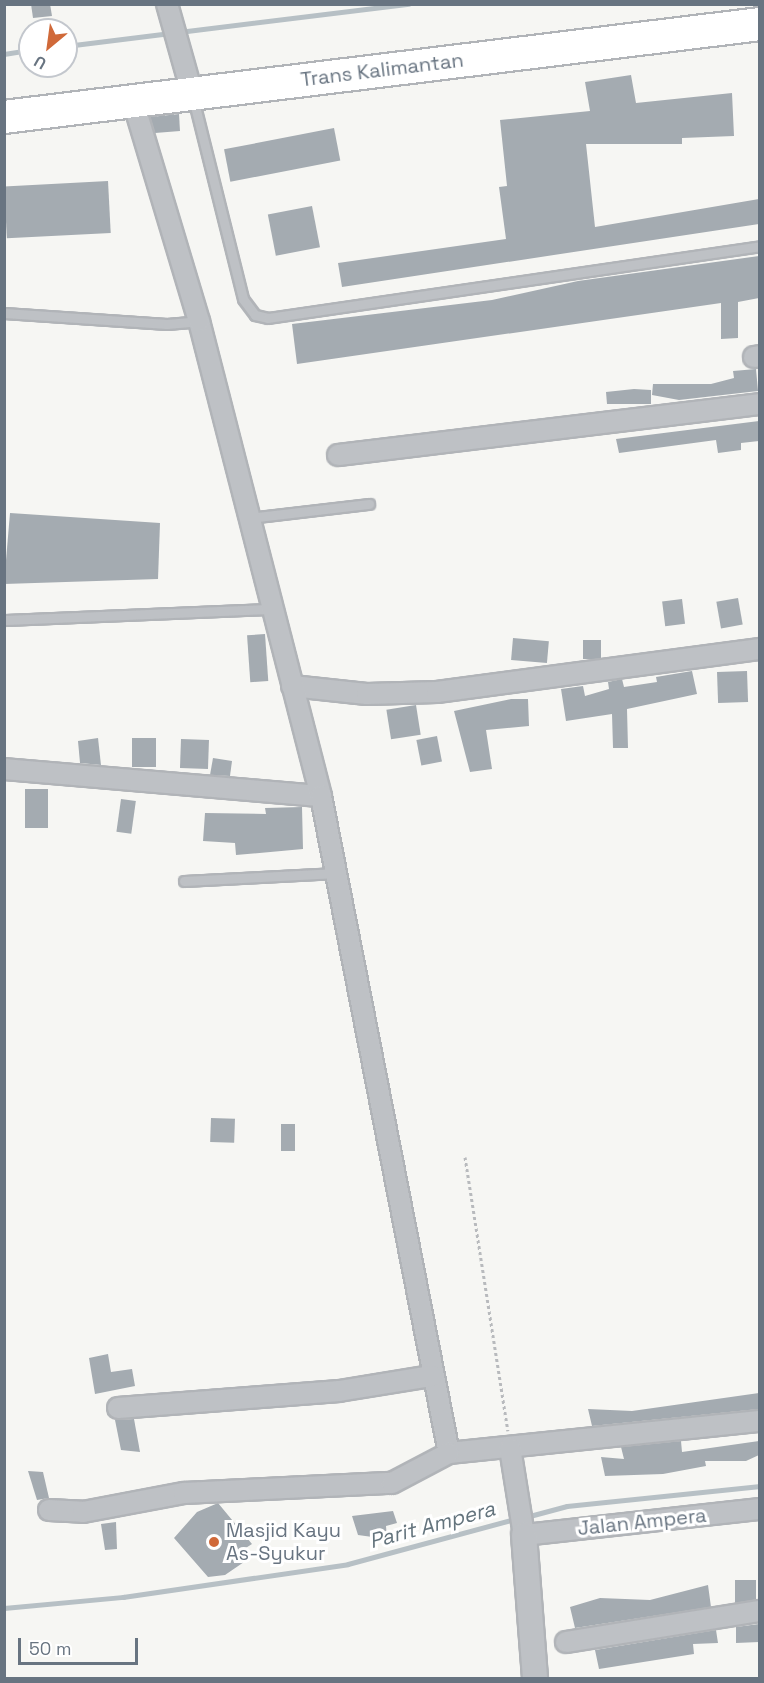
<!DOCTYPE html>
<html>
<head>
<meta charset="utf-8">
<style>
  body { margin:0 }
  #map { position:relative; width:764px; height:1683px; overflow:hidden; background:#f6f6f3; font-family:"Space Grotesk",sans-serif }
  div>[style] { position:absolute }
  .stream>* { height:4.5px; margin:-2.25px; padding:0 2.25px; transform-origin:2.25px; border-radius:2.25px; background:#b7c0c5 }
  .building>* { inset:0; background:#a4abb1; transform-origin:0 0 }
  .path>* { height:3px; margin-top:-1.5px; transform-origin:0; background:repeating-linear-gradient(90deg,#b8babd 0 3px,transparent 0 6px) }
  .roads { filter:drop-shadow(2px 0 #b1b4b8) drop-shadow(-2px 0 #b1b4b8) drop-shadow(0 2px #b1b4b8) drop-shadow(0 -2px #b1b4b8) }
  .service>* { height:9px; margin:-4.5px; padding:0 4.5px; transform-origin:4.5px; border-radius:4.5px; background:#bec1c5 }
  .minor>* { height:20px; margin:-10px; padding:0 10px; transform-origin:10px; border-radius:10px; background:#bec1c5 }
  .tertiary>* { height:24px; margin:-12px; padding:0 12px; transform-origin:12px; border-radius:12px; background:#bec1c5 }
  .trunk>* { height:32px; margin:-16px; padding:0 16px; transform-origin:16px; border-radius:16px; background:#fff }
  .dots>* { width:16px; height:16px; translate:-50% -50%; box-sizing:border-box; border:3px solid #fff; border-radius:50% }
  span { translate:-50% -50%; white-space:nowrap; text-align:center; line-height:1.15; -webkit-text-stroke:6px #fff; paint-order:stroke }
  .street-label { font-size:20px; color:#687481 }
  .poi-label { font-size:20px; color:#687481 }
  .left { translate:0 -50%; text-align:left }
  .water-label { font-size:21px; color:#64747d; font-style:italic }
  .frame { position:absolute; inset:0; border:6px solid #687481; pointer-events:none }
  .north { position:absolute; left:18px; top:18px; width:60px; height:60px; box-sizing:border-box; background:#fff; border:2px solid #c3c7cd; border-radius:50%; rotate:209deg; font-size:16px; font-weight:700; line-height:24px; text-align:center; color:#687481 }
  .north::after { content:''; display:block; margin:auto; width:21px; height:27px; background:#d06939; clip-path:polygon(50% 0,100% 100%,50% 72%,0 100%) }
  .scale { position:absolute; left:18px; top:1638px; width:120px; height:27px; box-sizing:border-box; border:3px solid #687481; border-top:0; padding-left:8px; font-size:18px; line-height:21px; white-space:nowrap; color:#687481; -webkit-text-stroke:4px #fff; paint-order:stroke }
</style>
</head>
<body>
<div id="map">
  <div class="stream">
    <div style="left:179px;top:32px;width:231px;rotate:-7deg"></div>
    <div style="left:66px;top:46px;width:105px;rotate:-7.1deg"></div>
    <div style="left:4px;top:54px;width:26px;rotate:-9deg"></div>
    <div style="left:526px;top:1517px;width:42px;rotate:-15deg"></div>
    <div style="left:567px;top:1506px;width:194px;rotate:-5.9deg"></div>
    <div style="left:4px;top:1608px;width:120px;rotate:-5.3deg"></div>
    <div style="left:123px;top:1597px;width:227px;rotate:-8.3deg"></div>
    <div style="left:348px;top:1564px;width:173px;rotate:-15.1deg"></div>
  </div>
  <div class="building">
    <div style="clip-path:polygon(31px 4px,50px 4px,52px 16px,33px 18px)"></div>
    <div style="clip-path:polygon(631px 75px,636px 103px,732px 93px,734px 136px,682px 138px,682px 144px,586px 144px,595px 227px,759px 199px,759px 224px,342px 287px,338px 263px,506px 239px,499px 187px,507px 186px,500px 120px,590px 111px,585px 82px)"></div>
    <div style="clip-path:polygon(179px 114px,180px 131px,155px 133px,150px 117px)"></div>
    <div style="left:334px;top:128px;width:33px;height:112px;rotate:79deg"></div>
    <div style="left:108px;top:181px;width:52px;height:104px;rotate:87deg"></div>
    <div style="left:312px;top:206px;width:42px;height:45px;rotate:79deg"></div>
    <div style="clip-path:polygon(759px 256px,759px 298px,738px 302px,738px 338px,721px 339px,721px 303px,297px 364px,292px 324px,492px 300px,578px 281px)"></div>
    <div style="clip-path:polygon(756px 369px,758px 391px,679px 400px,652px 395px,653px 384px,711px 384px,734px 378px,733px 371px)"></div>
    <div style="clip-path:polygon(634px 389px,651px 390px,651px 404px,607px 404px,606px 392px)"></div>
    <div style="clip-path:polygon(759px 421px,759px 441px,741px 443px,741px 450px,718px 453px,716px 440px,619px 453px,616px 439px)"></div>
    <div style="clip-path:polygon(10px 513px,160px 523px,158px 579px,4px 584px)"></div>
    <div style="left:738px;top:598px;width:27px;height:22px;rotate:80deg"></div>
    <div style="left:682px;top:599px;width:25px;height:20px;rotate:83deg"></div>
    <div style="left:265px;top:634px;width:47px;height:18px;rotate:86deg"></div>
    <div style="left:513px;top:638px;width:36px;height:22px;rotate:5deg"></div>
    <div style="left:583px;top:640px;width:18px;height:19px"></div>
    <div style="clip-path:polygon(692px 671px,697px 694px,627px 709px,628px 748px,613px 748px,612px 714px,566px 721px,561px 689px,583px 686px,585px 696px,609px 689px,608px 682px,622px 679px,624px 687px,657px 682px,656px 677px)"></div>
    <div style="left:747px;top:671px;width:31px;height:30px;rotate:88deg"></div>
    <div style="clip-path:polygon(511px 699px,528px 699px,529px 726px,486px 730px,492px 769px,470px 772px,454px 711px)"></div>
    <div style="left:416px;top:705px;width:30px;height:30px;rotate:81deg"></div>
    <div style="left:437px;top:736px;width:26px;height:21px;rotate:79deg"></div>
    <div style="clip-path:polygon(98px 738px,101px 765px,80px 763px,78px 741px)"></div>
    <div style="left:132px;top:738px;width:24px;height:29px"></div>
    <div style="left:181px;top:739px;width:28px;height:29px;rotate:2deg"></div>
    <div style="clip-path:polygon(213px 758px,232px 761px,230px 776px,210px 775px)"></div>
    <div style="left:25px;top:789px;width:23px;height:39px"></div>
    <div style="left:121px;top:799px;width:15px;height:33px;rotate:8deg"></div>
    <div style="clip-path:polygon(302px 807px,303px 849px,236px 855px,235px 843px,203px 841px,205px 813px,266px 814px,265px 808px)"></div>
    <div style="left:211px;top:1118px;width:24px;height:24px;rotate:2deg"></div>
    <div style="left:281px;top:1124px;width:14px;height:27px"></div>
    <div style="clip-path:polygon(108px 1354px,111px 1372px,132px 1369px,135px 1386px,95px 1394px,89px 1358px)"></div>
    <div style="clip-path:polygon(759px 1393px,759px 1409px,592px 1426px,588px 1409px,632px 1411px)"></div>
    <div style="clip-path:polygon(134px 1419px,140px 1452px,121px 1450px,115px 1420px)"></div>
    <div style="clip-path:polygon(681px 1441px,682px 1452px,759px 1441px,759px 1455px,746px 1461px,705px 1461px,706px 1466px,663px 1474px,605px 1476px,601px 1457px,624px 1459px,621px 1447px)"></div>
    <div style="clip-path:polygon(28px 1471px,43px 1472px,49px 1498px,37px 1500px)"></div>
    <div style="clip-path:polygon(218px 1503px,252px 1544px,241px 1551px,244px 1562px,225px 1575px,208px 1577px,174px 1538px,197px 1512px)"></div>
    <div style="clip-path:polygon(393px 1511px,397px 1523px,386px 1526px,387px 1539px,358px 1535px,352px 1516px)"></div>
    <div style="clip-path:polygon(116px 1522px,117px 1549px,105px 1550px,101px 1524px)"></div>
    <div style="left:735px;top:1580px;width:21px;height:23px"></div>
    <div style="clip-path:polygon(708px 1585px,711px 1607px,575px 1628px,570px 1607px,600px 1598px,650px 1600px)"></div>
    <div style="clip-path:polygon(759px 1624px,759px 1642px,736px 1643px,736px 1627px)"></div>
    <div style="clip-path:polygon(716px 1630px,718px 1643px,693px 1644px,694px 1654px,599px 1669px,595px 1650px)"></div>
  </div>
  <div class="path">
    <div style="left:465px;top:1157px;width:277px;rotate:81.1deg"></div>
  </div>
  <div class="roads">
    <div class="service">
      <div style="left:193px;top:98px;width:207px;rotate:76deg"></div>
      <div style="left:243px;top:299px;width:20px;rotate:53deg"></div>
      <div style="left:255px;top:315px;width:13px;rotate:13deg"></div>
      <div style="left:268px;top:318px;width:497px;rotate:-8.3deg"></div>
      <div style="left:4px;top:313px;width:163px;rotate:3.9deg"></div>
      <div style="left:167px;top:324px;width:32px;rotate:-5deg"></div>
      <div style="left:249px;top:518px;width:121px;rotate:-6.7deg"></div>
      <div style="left:4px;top:620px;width:266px;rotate:-2.4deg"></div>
      <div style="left:184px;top:881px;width:153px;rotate:-3deg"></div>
    </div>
    <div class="minor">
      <div style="left:167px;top:4px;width:92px;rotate:74.3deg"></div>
      <div style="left:754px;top:357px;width:6px;rotate:-9deg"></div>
      <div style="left:338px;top:455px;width:425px;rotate:-6.9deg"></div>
      <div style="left:292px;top:686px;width:75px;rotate:6.1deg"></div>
      <div style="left:367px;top:694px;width:70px;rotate:-1.6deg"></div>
      <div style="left:437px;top:692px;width:326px;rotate:-7.6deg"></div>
      <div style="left:4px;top:769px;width:318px;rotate:4.9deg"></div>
      <div style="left:321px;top:796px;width:490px;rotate:-104.4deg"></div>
      <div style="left:199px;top:321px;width:230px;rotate:-106.7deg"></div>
      <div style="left:321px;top:796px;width:669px;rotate:78.98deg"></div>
      <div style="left:449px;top:1453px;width:313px;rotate:-5.9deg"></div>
      <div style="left:118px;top:1408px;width:222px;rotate:-4.4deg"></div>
      <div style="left:339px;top:1391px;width:94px;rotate:-9.2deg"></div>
      <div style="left:510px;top:1448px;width:88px;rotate:80.9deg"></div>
      <div style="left:524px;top:1535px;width:237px;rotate:-6.3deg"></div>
      <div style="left:49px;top:1510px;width:34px;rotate:3deg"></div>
      <div style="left:83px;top:1512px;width:103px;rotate:-10.7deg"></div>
      <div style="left:184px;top:1493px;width:208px;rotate:-2.8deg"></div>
      <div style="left:392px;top:1483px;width:64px;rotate:-27.8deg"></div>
      <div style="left:566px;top:1642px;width:196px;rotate:-9.1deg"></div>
    </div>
    <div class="tertiary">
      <div style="left:524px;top:1535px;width:143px;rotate:85.6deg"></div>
    </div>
    <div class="trunk">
      <div style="left:4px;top:117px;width:762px;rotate:-7.01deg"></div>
    </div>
  </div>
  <div class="dots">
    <div style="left:214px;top:1542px;background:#d06939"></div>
  </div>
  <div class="street-label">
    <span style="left:382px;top:70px;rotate:-7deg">Trans Kalimantan</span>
    <span style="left:642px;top:1522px;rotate:-6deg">Jalan Ampera</span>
  </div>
  <div class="poi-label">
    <span class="left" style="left:226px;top:1542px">Masjid Kayu<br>As-Syukur</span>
  </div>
  <div class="water-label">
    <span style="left:432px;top:1525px;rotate:-15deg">Parit Ampera</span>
  </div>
  <div class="frame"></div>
  <div class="north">U</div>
  <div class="scale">50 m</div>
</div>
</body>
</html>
